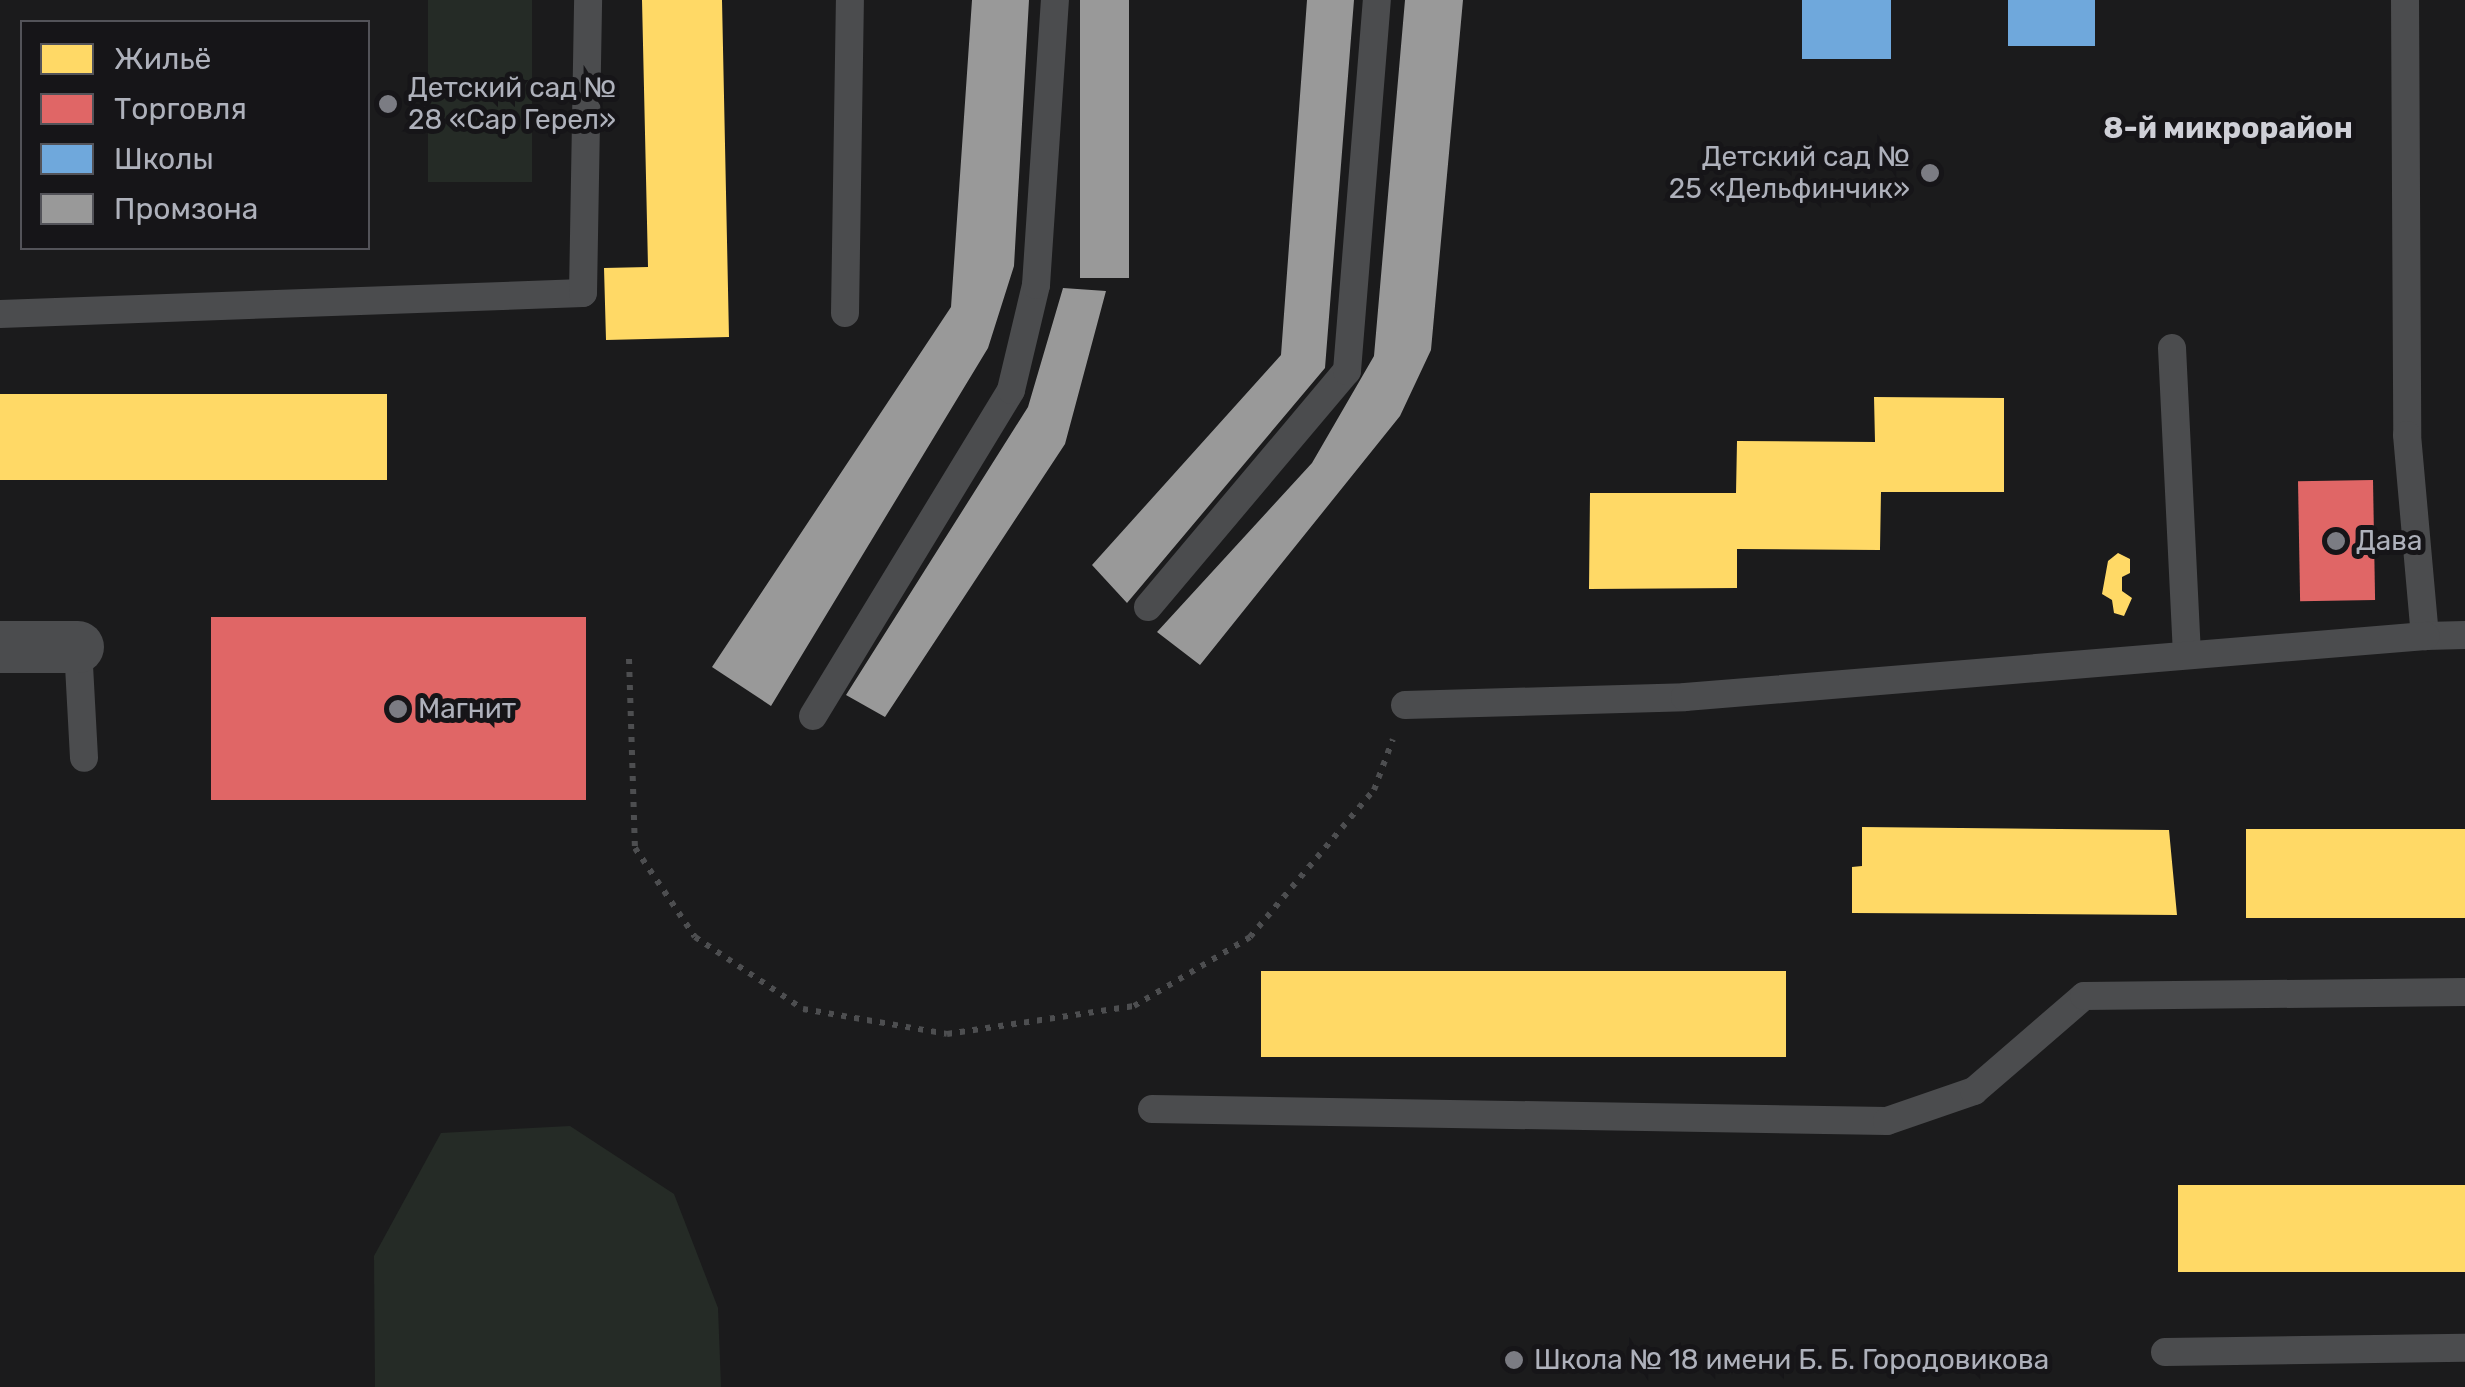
<!DOCTYPE html>
<html>
<head>
<meta charset="utf-8">
<style>
  body { margin:0 }
  #map { position:relative; width:2465px; height:1387px; overflow:hidden; background:#1b1b1c; font-family:Rubik,sans-serif }
  div>[style] { position:absolute }
  .green>* { inset:0; background:#252b26; transform-origin:0 0 }
  .homes>* { inset:0; background:#ffd966; transform-origin:0 0 }
  .shops>* { inset:0; background:#e06666; transform-origin:0 0 }
  .schools>* { inset:0; background:#6fa8dc; transform-origin:0 0 }
  .industry>* { inset:0; background:#999; transform-origin:0 0 }
  .path>* { height:6px; margin-top:-3px; transform-origin:0; background:repeating-linear-gradient(90deg,#4d4e50 0 5px,transparent 0 13px) }
  .lane>* { height:28px; margin:-14px; padding:0 14px; transform-origin:14px; border-radius:14px; background:#4b4c4e }
  .street>* { height:52px; margin:-26px; padding:0 26px; transform-origin:26px; border-radius:26px; background:#4b4c4e }
  .dots>* { width:28px; height:28px; translate:-50% -50%; box-sizing:border-box; border:5px solid #161518; border-radius:50% }
  span { translate:-50% -50%; white-space:nowrap; text-align:center; line-height:1.15; -webkit-text-stroke:10px #161518; paint-order:stroke }
  .poi-label { font-size:28px; color:#aeb1bb }
  .left { translate:0 -50%; text-align:left }
  .right { translate:-100% -50%; text-align:right }
  .neighbourhood-label { font-size:30px; color:#cfd0d7; font-weight:700 }
  .legend { position:absolute; left:20px; top:20px; width:350px; height:230px; box-sizing:border-box; background:#161518; border:2px solid #535359; margin:0; padding:12px 18px; list-style:none; font-size:30px; color:#aeb1bb }
  .legend li { display:flex; align-items:center; gap:20px; height:50px }
  .legend b { width:50px; border:2px solid #535359 }
</style>
</head>
<body>
<div id="map">
  <div class="green">
    <div style="left:428px;top:0;width:104px;height:182px"></div>
    <div style="clip-path:polygon(570px 1126px,674px 1194px,718px 1308px,721px 1387px,375px 1387px,374px 1256px,441px 1133px)"></div>
  </div>
  <div class="homes">
    <div style="clip-path:polygon(642px 0,722px 0,729px 337px,606px 340px,604px 268px,648px 267px)"></div>
    <div style="left:387px;top:394px;width:86px;height:387px;rotate:90deg"></div>
    <div style="clip-path:polygon(1874px 397px,2004px 398px,2004px 492px,1881px 492px,1880px 550px,1737px 549px,1737px 588px,1589px 589px,1590px 493px,1736px 493px,1737px 441px,1875px 442px)"></div>
    <div style="clip-path:polygon(2118px 553px,2130px 559px,2130px 573px,2122px 577px,2122px 591px,2132px 598px,2124px 616px,2114px 613px,2112px 600px,2102px 594px,2108px 561px)"></div>
    <div style="clip-path:polygon(1862px 827px,2169px 830px,2177px 915px,1852px 913px,1852px 867px,1862px 866px)"></div>
    <div style="left:2465px;top:829px;width:89px;height:219px;rotate:90deg"></div>
    <div style="left:1261px;top:971px;width:525px;height:86px"></div>
    <div style="left:2465px;top:1185px;width:87px;height:287px;rotate:90deg"></div>
  </div>
  <div class="shops">
    <div style="left:2373px;top:480px;width:120px;height:75px;rotate:89deg"></div>
    <div style="left:586px;top:617px;width:183px;height:375px;rotate:90deg"></div>
  </div>
  <div class="schools">
    <div style="left:1802px;top:0;width:89px;height:59px"></div>
    <div style="left:2008px;top:0;width:87px;height:46px"></div>
  </div>
  <div class="industry">
    <div style="clip-path:polygon(972px 0,1029px 0,1014px 266px,988px 348px,771px 706px,712px 667px,951px 307px)"></div>
    <div style="left:1080px;top:0;width:49px;height:278px"></div>
    <div style="clip-path:polygon(1307px 0,1354px 0,1325px 368px,1127px 603px,1092px 565px,1281px 355px)"></div>
    <div style="clip-path:polygon(1405px 0,1463px 0,1431px 350px,1400px 416px,1200px 665px,1157px 632px,1312px 463px,1374px 356px)"></div>
    <div style="clip-path:polygon(1063px 288px,1106px 291px,1065px 444px,885px 717px,846px 695px,1028px 407px)"></div>
  </div>
  <div class="path">
    <div style="left:629px;top:659px;width:189px;rotate:88.2deg"></div>
    <div style="left:635px;top:848px;width:107px;rotate:56deg"></div>
    <div style="left:695px;top:937px;width:130px;rotate:33.7deg"></div>
    <div style="left:803px;top:1009px;width:146px;rotate:9.8deg"></div>
    <div style="left:947px;top:1034px;width:189px;rotate:-8.5deg"></div>
    <div style="left:1134px;top:1006px;width:135px;rotate:-30.7deg"></div>
    <div style="left:1250px;top:937px;width:192px;rotate:-49.9deg"></div>
    <div style="left:1374px;top:790px;width:54px;rotate:-69.6deg"></div>
  </div>
  <div class="lane">
    <div style="left:2405px;top:0;width:435px;rotate:89.7deg"></div>
    <div style="left:2407px;top:435px;width:202px;rotate:84.9deg"></div>
    <div style="left:2425px;top:636px;width:40px;rotate:-1.4deg"></div>
    <div style="left:845px;top:313px;width:313px;rotate:-89.1deg"></div>
    <div style="left:0;top:314px;width:583px;rotate:-2.06deg"></div>
    <div style="left:583px;top:293px;width:293px;rotate:-89deg"></div>
    <div style="left:2172px;top:348px;width:307px;rotate:87.2deg"></div>
    <div style="left:1148px;top:607px;width:309px;rotate:-49.9deg"></div>
    <div style="left:1347px;top:371px;width:372px;rotate:-85.4deg"></div>
    <div style="left:78px;top:647px;width:111px;rotate:86.9deg"></div>
    <div style="left:1405px;top:705px;width:280px;rotate:-1.6deg"></div>
    <div style="left:1685px;top:697px;width:743px;rotate:-4.71deg"></div>
    <div style="left:813px;top:716px;width:381px;rotate:-58.7deg"></div>
    <div style="left:1011px;top:390px;width:108px;rotate:-76.6deg"></div>
    <div style="left:1036px;top:285px;width:286px;rotate:-86.2deg"></div>
    <div style="left:1152px;top:1109px;width:735px;rotate:0.94deg"></div>
    <div style="left:1887px;top:1121px;width:92px;rotate:-19deg"></div>
    <div style="left:1974px;top:1091px;width:145px;rotate:-40.8deg"></div>
    <div style="left:2084px;top:996px;width:381px;rotate:-0.6deg"></div>
    <div style="left:2165px;top:1352px;width:300px;rotate:-0.8deg"></div>
  </div>
  <div class="street">
    <div style="left:0;top:647px;width:78px"></div>
  </div>
  <div class="dots">
    <div style="left:388px;top:104px;background:#7b7c83"></div>
    <div style="left:1930px;top:173px;background:#7b7c83"></div>
    <div style="left:2336px;top:541px;background:#7b7c83"></div>
    <div style="left:398px;top:709px;background:#7b7c83"></div>
    <div style="left:1514px;top:1360px;background:#7b7c83"></div>
  </div>
  <div class="poi-label">
    <span class="left" style="left:408px;top:104px">Детский сад №<br>28 «Сар Герел»</span>
    <span class="right" style="left:1910px;top:173px">Детский сад №<br>25 «Дельфинчик»</span>
    <span class="left" style="left:2356px;top:541px">Дава</span>
    <span class="left" style="left:418px;top:709px">Магнит</span>
    <span class="left" style="left:1534px;top:1360px">Школа № 18 имени Б. Б. Городовикова</span>
  </div>
  <div class="neighbourhood-label">
    <span style="left:2228px;top:128px">8-й микрорайон</span>
  </div>
  <ul class="legend">
  <li><b style="height:28px;background:#ffd966"></b>Жильё</li>
  <li><b style="height:28px;background:#e06666"></b>Торговля</li>
  <li><b style="height:28px;background:#6fa8dc"></b>Школы</li>
  <li><b style="height:28px;background:#999"></b>Промзона</li>
  </ul>
</div>
</body>
</html>
